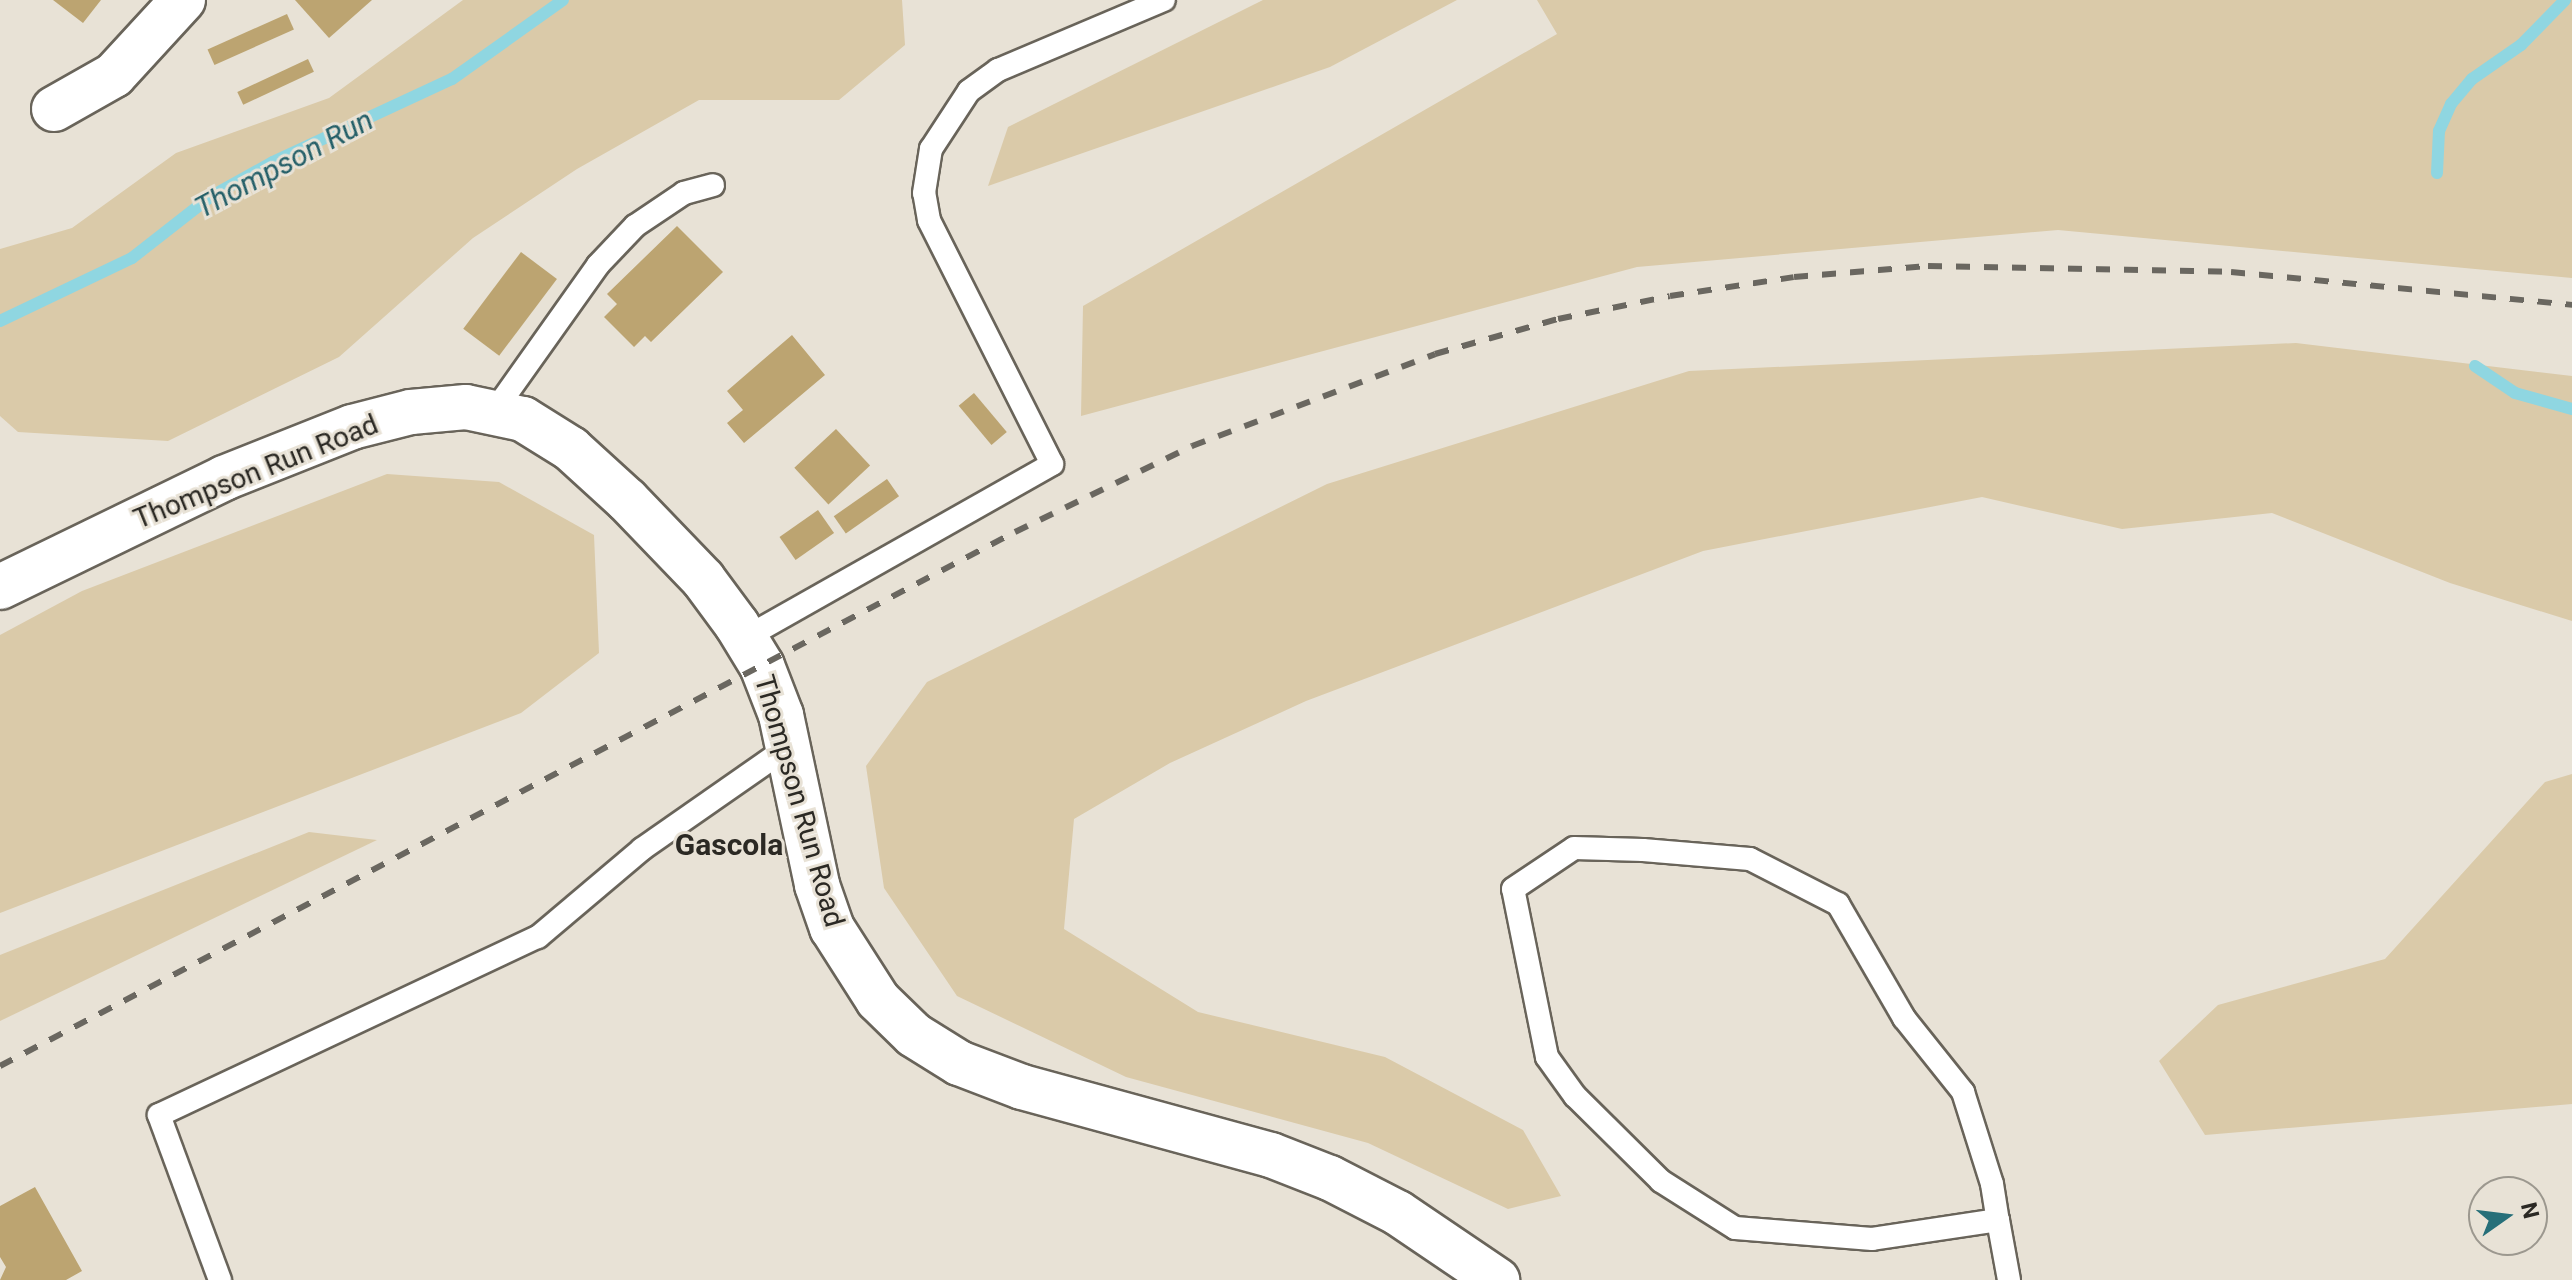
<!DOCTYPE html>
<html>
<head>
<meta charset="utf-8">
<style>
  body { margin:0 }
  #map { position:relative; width:2572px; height:1280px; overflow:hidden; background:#e8e2d6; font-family:Roboto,sans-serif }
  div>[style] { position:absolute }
  .green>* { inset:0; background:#dacaa9 }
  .stream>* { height:12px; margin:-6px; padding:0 6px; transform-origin:6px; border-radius:6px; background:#8fd6e1 }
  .building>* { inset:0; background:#bca471; transform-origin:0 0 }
  .roads { filter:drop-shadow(2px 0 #69645a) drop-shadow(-2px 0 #69645a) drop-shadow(0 2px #69645a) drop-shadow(0 -2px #69645a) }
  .service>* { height:22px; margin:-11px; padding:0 11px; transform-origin:11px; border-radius:11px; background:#fff }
  .minor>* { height:44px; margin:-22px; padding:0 22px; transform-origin:22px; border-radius:22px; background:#fff }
  .tertiary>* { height:44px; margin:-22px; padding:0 22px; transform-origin:22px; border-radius:22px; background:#fff }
  .rail>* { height:6px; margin-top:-3px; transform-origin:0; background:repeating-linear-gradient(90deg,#6a6760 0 14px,transparent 0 28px) }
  span { translate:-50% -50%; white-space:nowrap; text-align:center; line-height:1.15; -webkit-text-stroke:6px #e8e2d6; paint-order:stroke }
  .street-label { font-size:28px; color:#2b2924 }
  .water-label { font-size:30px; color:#245f68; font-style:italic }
  .neighbourhood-label { font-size:30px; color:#2b2924; font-weight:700 }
  .north { position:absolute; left:2468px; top:1176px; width:80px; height:80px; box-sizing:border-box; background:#e8e2d6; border:2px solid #9c988f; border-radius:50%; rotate:76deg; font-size:22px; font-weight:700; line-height:32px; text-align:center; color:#2b2924 }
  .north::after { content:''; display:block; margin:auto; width:28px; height:36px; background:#266f79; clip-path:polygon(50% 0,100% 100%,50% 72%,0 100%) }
</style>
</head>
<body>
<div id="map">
  <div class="green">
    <div style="clip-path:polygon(463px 0,902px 0,905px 45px,839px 100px,699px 100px,577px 169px,473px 238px,339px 357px,168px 441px,18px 432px,0 416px,0 249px,72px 228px,176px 153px,329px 98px)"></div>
    <div style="clip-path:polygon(1263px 0,1457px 0,1330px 67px,988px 186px,1008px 127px)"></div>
    <div style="clip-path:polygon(1537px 0,2572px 0,2572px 278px,2058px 230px,1637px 267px,1081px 416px,1083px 306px,1557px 34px)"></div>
    <div style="clip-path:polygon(2296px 343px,2572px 376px,2572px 621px,2450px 583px,2272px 513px,2122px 529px,1982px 497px,1703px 551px,1306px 701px,1170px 763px,1074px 819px,1064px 929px,1198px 1012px,1385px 1057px,1523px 1130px,1561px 1196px,1508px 1209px,1368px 1143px,1126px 1077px,957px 996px,884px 888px,866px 766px,927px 682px,1327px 484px,1689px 371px)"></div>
    <div style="clip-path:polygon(387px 474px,499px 482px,594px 535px,599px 653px,521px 713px,0 913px,0 635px,82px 591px)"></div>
    <div style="clip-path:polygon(2572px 774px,2572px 1104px,2205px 1135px,2159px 1061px,2218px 1005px,2385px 959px,2545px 782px)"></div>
    <div style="clip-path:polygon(309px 832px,377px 840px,0 1021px,0 955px)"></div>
  </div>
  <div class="stream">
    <div style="left:2437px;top:173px;width:42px;rotate:-87.3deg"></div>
    <div style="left:2439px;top:131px;width:30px;rotate:-66deg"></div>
    <div style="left:2451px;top:104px;width:33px;rotate:-50deg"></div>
    <div style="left:2472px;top:79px;width:60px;rotate:-34.8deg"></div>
    <div style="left:2521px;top:45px;width:63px;rotate:-45.6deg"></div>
    <div style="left:0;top:321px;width:146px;rotate:-25.5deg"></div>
    <div style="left:132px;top:258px;width:99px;rotate:-38deg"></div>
    <div style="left:210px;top:197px;width:72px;rotate:-29.1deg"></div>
    <div style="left:273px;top:162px;width:197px;rotate:-24.9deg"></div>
    <div style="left:452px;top:79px;width:136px;rotate:-35.4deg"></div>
    <div style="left:2475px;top:366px;width:48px;rotate:34deg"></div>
    <div style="left:2515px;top:393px;width:59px;rotate:15.7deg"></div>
  </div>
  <div class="building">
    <div style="clip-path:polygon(53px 0,101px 0,83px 23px)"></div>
    <div style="clip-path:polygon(295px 0,372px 0,329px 38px)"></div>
    <div style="left:287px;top:14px;width:17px;height:87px;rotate:66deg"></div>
    <div style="left:308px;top:59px;width:14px;height:78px;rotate:65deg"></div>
    <div style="clip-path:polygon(677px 226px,723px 272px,651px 342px,645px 336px,634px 347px,604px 317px,617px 304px,607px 294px)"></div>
    <div style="left:521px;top:252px;width:45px;height:96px;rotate:37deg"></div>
    <div style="clip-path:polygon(792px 335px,825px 375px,744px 443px,727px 423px,743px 410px,727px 391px)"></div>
    <div style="left:974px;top:393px;width:51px;height:20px;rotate:50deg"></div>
    <div style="left:836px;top:429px;width:50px;height:57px;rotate:47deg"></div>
    <div style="left:887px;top:479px;width:21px;height:65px;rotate:55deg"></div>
    <div style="left:818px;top:510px;width:28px;height:47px;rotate:55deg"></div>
    <div style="clip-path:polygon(35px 1187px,82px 1271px,66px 1280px,0 1280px,6px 1267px,0 1257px,0 1206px)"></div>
  </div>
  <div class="roads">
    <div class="service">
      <div style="left:493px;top:413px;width:181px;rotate:-54.6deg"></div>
      <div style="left:598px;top:265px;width:54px;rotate:-46.5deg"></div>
      <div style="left:635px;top:226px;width:59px;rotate:-34deg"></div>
      <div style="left:684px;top:193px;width:30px;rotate:-15deg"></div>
      <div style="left:745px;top:638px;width:353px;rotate:-29.5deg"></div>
      <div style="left:1052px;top:464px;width:273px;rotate:-116.8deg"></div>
      <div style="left:929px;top:220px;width:27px;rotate:-100deg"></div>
      <div style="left:924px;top:193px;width:45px;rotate:-81deg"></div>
      <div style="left:931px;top:149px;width:69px;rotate:-56.8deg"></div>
      <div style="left:969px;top:91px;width:36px;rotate:-36deg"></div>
      <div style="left:998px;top:70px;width:180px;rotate:-22.9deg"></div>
      <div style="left:1998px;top:1220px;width:127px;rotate:171.4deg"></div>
      <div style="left:1872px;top:1239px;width:137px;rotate:-175.4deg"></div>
      <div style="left:1735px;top:1228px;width:88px;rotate:-147.6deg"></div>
      <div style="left:1661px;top:1181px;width:121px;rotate:-135.3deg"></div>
      <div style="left:1575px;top:1096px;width:48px;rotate:-125.7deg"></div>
      <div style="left:1547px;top:1057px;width:171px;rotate:-101.4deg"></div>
      <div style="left:1513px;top:889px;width:73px;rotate:-33.9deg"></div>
      <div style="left:1574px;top:848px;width:69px;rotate:1.7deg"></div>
      <div style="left:1643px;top:850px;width:107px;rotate:4.8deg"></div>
      <div style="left:1750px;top:859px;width:99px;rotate:27.1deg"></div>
      <div style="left:1838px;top:904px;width:132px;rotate:59.9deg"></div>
      <div style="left:1904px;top:1018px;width:95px;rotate:51.4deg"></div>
      <div style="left:1963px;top:1092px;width:96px;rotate:72.5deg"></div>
      <div style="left:1992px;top:1184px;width:36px;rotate:81deg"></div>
      <div style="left:1998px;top:1220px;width:61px;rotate:79.6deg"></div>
      <div style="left:220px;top:1280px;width:176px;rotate:-110.3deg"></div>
      <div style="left:159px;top:1115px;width:419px;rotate:-25.2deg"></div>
      <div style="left:538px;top:937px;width:136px;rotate:-40.2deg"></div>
      <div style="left:642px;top:849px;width:178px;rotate:-34.9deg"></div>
    </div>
    <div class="minor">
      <div style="left:54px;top:109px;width:69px;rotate:-29.5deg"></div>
      <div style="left:114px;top:75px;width:102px;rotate:-47.4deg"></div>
    </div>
    <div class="tertiary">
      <div style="left:0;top:587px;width:249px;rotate:-25.9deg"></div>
      <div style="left:224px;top:478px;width:138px;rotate:-21.7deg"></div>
      <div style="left:352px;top:427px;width:61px;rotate:-14.3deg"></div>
      <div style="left:411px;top:412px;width:55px;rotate:-5.2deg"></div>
      <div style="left:466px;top:407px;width:58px;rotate:11.9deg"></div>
      <div style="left:523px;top:419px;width:57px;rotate:32deg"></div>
      <div style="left:571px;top:449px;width:76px;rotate:42.3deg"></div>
      <div style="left:627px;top:500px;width:110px;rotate:46.1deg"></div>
      <div style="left:703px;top:579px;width:57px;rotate:53.5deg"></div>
      <div style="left:737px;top:625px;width:48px;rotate:58.6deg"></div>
      <div style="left:762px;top:666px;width:53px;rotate:68.8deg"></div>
      <div style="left:781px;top:715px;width:174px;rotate:78deg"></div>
      <div style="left:817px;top:885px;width:46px;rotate:70.8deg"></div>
      <div style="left:832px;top:928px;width:85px;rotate:57.4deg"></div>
      <div style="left:878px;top:1000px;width:50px;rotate:44.2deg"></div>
      <div style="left:914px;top:1035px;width:53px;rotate:31.9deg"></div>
      <div style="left:959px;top:1063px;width:67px;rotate:20.9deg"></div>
      <div style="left:1022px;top:1087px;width:258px;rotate:15.3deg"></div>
      <div style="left:1271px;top:1155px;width:63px;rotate:21.3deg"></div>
      <div style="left:1330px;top:1178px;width:76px;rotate:27.2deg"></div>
      <div style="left:1398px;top:1213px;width:120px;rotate:34.1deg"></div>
    </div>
  </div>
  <div class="rail">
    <div style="left:0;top:1066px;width:1147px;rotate:-27.75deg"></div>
    <div style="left:1015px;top:532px;width:197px;rotate:-25.9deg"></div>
    <div style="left:1192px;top:446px;width:260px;rotate:-20.7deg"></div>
    <div style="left:1435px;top:354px;width:128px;rotate:-15.9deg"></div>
    <div style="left:1558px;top:319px;width:114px;rotate:-11.6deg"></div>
    <div style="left:1670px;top:296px;width:125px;rotate:-8.7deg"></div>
    <div style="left:1794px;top:277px;width:134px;rotate:-4.7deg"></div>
    <div style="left:1928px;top:266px;width:303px;rotate:1.1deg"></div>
    <div style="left:2231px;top:272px;width:343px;rotate:5.5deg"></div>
  </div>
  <div class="street-label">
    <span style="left:256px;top:472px;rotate:-22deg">Thompson Run Road</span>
    <span style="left:799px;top:801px;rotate:74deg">Thompson Run Road</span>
  </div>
  <div class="water-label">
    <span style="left:284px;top:164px;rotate:-28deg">Thompson Run</span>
  </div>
  <div class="neighbourhood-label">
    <span style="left:729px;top:845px">Gascola</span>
  </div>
  <div class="north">N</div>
</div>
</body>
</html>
